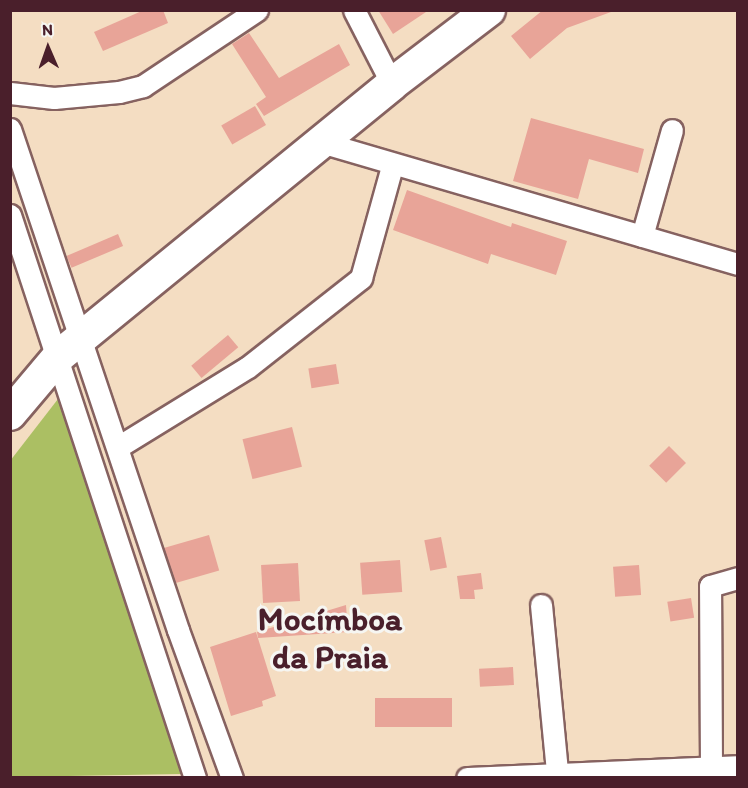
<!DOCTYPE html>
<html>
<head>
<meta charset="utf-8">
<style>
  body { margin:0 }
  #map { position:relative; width:748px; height:788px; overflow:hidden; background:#f4ddc2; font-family:Itim,sans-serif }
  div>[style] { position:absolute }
  .green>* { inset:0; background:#abbf63 }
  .building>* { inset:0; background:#e8a498; transform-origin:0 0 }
  .roads { filter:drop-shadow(2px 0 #866260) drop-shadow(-2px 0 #866260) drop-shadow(0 2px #866260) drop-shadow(0 -2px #866260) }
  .street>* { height:21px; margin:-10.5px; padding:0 10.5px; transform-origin:10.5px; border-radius:10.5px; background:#fff }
  .secondary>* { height:32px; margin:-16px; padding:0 16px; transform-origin:16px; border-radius:16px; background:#fff }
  span { translate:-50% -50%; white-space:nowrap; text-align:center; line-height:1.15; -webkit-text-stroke:6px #f6f6f2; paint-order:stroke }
  .town-label { font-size:33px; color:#4a1f2b; font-weight:700 }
  .frame { position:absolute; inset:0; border:12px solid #4a1f2b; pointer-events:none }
  .north { position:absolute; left:18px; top:18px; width:60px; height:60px; -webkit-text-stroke:4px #f6f6f2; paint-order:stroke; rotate:358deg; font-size:16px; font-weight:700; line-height:24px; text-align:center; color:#4a1f2b }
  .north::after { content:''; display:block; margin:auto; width:21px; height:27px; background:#4a1f2b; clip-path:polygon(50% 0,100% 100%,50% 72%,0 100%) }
</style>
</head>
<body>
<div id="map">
  <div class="green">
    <div style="clip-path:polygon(58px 399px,183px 774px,11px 777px,10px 461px)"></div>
  </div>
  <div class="building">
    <div style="clip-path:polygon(144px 10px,163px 10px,168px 23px,103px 51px,94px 32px)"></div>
    <div style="clip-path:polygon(378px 10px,429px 10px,393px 34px)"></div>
    <div style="clip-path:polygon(543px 10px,610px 10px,611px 12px,567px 28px,530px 59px,511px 36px)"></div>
    <div style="clip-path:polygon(249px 33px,279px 78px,339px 44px,350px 65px,264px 116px,256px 104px,266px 97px,232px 44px)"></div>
    <div style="left:255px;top:106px;width:22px;height:39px;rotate:60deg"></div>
    <div style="clip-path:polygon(531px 118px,644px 149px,638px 173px,589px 159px,578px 199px,513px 181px)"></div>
    <div style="clip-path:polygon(407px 190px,511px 227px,512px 223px,567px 241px,556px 275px,491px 254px,488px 264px,393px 230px)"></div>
    <div style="left:118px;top:234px;width:13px;height:56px;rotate:67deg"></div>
    <div style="left:228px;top:335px;width:16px;height:48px;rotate:50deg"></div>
    <div style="left:336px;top:364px;width:20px;height:28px;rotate:81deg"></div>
    <div style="left:292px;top:427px;width:41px;height:51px;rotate:76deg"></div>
    <div style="left:669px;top:446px;width:24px;height:28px;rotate:45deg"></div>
    <div style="left:209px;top:535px;width:37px;height:47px;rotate:74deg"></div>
    <div style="left:441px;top:537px;width:31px;height:17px;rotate:79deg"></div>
    <div style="left:400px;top:560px;width:32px;height:40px;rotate:86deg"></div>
    <div style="left:298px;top:563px;width:38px;height:37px;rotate:87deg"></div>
    <div style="left:639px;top:565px;width:30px;height:26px;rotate:86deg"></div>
    <div style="clip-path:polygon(481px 573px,483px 589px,474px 590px,475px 599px,460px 599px,457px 576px)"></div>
    <div style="left:691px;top:598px;width:20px;height:24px;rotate:81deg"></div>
    <div style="clip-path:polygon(346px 605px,348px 632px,258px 638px,257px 632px)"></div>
    <div style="clip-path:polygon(256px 632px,276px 696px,262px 701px,263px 706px,231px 716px,210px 647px)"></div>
    <div style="left:513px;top:667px;width:18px;height:34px;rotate:87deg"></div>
    <div style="left:375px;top:698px;width:77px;height:29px"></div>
  </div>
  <div class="roads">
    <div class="street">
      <div style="left:354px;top:10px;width:83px;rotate:62.8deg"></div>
      <div style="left:10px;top:93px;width:44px;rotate:6.5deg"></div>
      <div style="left:54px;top:98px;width:65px;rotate:-5.3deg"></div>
      <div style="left:119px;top:92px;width:25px;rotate:-14deg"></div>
      <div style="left:143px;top:86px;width:137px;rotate:-33.7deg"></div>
      <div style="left:10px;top:129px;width:528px;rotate:71.46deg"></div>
      <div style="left:178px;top:630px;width:158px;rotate:70deg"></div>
      <div style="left:324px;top:143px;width:431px;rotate:16.3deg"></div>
      <div style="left:10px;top:215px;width:593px;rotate:71.81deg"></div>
      <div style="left:642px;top:236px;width:110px;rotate:-74.2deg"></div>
      <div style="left:118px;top:447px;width:153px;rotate:-31.6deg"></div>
      <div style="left:248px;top:367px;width:144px;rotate:-38.2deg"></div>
      <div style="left:361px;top:278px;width:116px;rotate:-74.5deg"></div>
      <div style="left:541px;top:605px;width:168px;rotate:84.5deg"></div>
      <div style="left:711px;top:767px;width:181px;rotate:-90.3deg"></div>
      <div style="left:710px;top:586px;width:29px;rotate:-16deg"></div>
      <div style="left:467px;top:778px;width:271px;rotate:-2.5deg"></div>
    </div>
    <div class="secondary">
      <div style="left:10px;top:414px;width:76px;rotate:-49.8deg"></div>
      <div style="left:59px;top:356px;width:430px;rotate:-39.2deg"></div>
      <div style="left:392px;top:84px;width:122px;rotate:-37.3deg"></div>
    </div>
  </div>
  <div class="town-label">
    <span style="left:330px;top:638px">Mocímboa<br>da Praia</span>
  </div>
  <div class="frame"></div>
  <div class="north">N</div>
</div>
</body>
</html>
